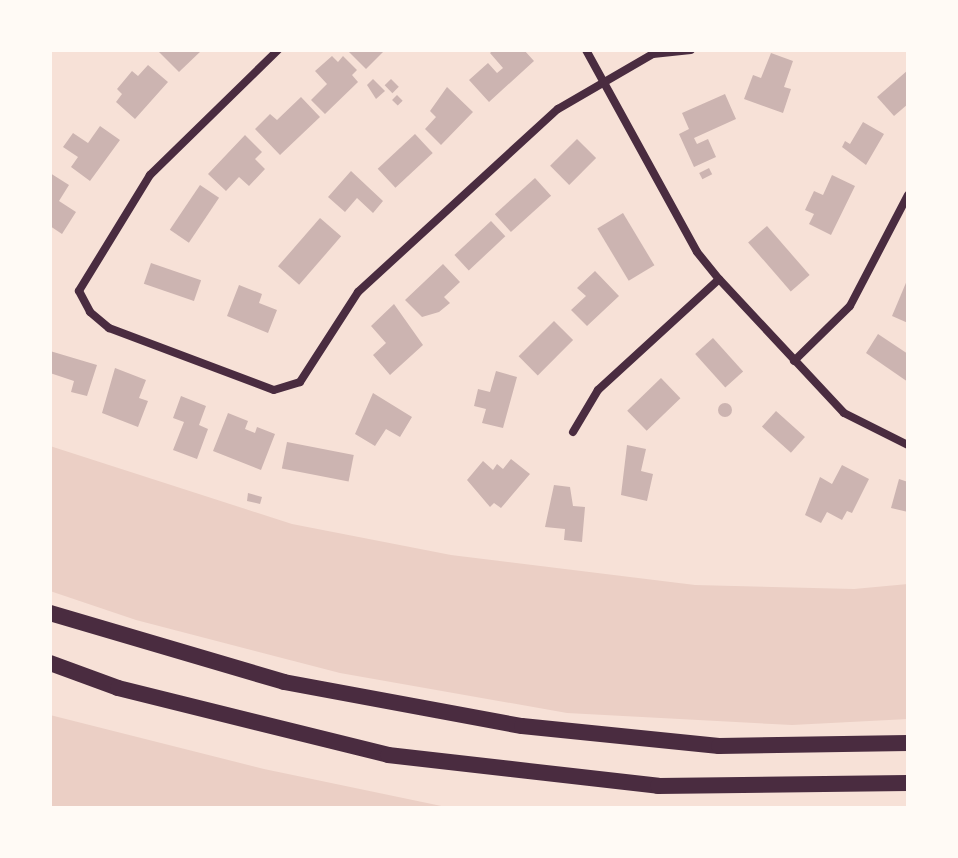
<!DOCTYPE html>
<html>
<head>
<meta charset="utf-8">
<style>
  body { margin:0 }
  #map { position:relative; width:958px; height:858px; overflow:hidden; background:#f7e1d7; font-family:"Fira Sans",sans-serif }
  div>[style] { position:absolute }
  .green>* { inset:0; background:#ebcfc5 }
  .building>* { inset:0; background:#ccb4b1; transform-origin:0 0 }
  .round { border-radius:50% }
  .minor>* { height:8px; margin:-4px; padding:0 4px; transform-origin:4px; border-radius:4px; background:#4a2c40 }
  .motorway>* { height:16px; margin:-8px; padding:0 8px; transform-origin:8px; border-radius:8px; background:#4a2c40 }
  span { translate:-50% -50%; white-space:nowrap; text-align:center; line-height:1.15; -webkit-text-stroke:6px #fffaf5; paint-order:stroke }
  .frame { position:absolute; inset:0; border:52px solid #fffaf5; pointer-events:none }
</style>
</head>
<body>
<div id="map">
  <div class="green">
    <div style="clip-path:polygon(50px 446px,292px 524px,451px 555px,695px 585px,854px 589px,908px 584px,908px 719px,792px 725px,567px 713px,340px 673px,136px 620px,50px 591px)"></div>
    <div style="clip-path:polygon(50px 715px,264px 769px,451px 808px,50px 808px)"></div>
  </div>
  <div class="building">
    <div style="clip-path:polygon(157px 50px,202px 50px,179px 72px)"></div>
    <div style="clip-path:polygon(347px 50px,385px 50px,366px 69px)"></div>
    <div style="clip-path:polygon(493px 50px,524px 50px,534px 61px,489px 102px,469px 80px,488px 63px,497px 73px,503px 68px,490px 53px)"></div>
    <div style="clip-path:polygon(771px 53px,793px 61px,784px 87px,791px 89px,783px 113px,744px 99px,753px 75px,761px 78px)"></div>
    <div style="clip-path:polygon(332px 56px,338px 62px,343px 56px,357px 70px,352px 75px,358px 82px,325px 114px,311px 100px,327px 84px,315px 71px)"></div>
    <div style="clip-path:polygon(148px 65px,168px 82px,135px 119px,116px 102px,122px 94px,117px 89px,132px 71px,138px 76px)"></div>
    <div style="clip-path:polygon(908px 70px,908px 104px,894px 116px,877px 97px)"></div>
    <div style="clip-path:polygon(373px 79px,385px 91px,376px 99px,367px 85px)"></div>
    <div style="left:391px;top:79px;width:11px;height:9px;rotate:45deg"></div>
    <div style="clip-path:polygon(447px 87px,473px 112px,441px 145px,425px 129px,436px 117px,430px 111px)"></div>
    <div style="clip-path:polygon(725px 94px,736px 119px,694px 138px,697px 144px,708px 139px,716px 157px,694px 167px,679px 134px,689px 129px,682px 113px)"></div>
    <div style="left:397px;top:95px;width:8px;height:7px;rotate:45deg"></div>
    <div style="clip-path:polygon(301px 97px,320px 117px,280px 155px,255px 129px,270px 114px,277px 120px)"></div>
    <div style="clip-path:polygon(863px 122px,884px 134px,866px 165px,842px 147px,845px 141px,850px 144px)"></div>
    <div style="clip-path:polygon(100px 126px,120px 140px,90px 181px,71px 167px,78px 157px,63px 147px,73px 133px,88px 143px)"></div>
    <div style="left:415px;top:134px;width:26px;height:51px;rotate:47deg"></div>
    <div style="clip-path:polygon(245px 135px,262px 152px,255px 159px,265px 169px,249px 186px,239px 177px,226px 191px,208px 174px)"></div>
    <div style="left:577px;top:139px;width:27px;height:38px;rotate:45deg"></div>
    <div style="left:709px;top:168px;width:7px;height:11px;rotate:63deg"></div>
    <div style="clip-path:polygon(351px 171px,383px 201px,373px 213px,357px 198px,345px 212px,328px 197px)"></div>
    <div style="clip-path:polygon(50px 173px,69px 185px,59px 201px,76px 212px,62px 234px,50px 226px)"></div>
    <div style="clip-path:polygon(832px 175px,855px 186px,831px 235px,809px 224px,814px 214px,805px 210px,814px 191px,823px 195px)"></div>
    <div style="left:535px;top:178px;width:24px;height:54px;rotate:48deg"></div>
    <div style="left:200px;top:185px;width:23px;height:54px;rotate:34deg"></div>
    <div style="left:623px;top:213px;width:61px;height:30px;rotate:59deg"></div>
    <div style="left:320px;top:218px;width:28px;height:64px;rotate:41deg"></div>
    <div style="left:491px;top:221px;width:21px;height:50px;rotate:47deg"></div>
    <div style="left:767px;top:226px;width:65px;height:25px;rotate:49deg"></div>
    <div style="left:151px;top:263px;width:53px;height:22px;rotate:19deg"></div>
    <div style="clip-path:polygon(443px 264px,460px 282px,444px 297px,450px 303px,439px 312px,422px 317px,405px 300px)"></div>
    <div style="clip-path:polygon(595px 271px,619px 296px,587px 326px,571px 310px,586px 296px,577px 288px)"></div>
    <div style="clip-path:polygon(908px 278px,908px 323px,892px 316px)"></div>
    <div style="clip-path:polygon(239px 285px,262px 294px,259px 303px,277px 310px,268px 333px,227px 316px)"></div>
    <div style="clip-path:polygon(394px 304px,423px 345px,390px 375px,373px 355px,386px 343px,371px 326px)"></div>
    <div style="left:554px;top:321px;width:27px;height:50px;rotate:45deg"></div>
    <div style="clip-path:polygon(878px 334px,908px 354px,908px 382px,866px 353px)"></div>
    <div style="left:713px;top:338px;width:45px;height:24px;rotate:48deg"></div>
    <div style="clip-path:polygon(50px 351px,97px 365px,87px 396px,71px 392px,74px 381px,50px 373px)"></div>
    <div style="clip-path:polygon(115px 368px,146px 380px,139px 398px,148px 401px,138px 427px,102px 413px)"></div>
    <div style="clip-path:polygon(496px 371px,517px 377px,503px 428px,482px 423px,486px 409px,474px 406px,478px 389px,490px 392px)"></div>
    <div style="left:661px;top:378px;width:28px;height:47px;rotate:46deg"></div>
    <div style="clip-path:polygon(373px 393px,412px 417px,400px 437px,386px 429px,375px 446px,355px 434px)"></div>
    <div style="clip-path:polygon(181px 396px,206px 406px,199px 425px,208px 429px,197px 459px,173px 450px,184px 422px,173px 418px)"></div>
    <div class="round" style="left:718px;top:403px;width:14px;height:14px"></div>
    <div style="left:776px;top:411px;width:39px;height:21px;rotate:42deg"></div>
    <div style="clip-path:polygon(228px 413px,248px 421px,245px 429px,255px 433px,257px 427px,275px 434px,261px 470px,213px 451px)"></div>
    <div style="left:287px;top:442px;width:68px;height:27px;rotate:11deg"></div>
    <div style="clip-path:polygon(627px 445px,646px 449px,641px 471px,653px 474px,647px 501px,621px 495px)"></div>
    <div style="clip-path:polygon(511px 459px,530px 474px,501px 508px,494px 503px,490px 507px,467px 480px,483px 461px,493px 470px,497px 464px,503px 469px)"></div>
    <div style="clip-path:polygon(842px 465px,869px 479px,852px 513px,847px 511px,842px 520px,827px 512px,821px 523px,805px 515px,820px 477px,832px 484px)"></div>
    <div style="clip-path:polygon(899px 479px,908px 482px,908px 512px,891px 508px)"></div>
    <div style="clip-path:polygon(554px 485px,570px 487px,573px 506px,585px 507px,582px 542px,564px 540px,565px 529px,545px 527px)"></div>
    <div style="clip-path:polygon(248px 493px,262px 497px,260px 504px,247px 501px)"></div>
  </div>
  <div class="minor">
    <div style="left:278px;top:50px;width:179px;rotate:135.7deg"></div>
    <div style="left:150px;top:175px;width:136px;rotate:121.5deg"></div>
    <div style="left:79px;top:291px;width:24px;rotate:62deg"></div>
    <div style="left:90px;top:312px;width:25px;rotate:40deg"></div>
    <div style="left:109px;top:328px;width:176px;rotate:20.6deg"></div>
    <div style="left:274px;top:390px;width:27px;rotate:-17deg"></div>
    <div style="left:300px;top:382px;width:107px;rotate:-57.2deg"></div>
    <div style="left:358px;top:292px;width:271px;rotate:-42.5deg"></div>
    <div style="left:558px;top:109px;width:110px;rotate:-30.1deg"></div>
    <div style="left:653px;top:54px;width:38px;rotate:-6deg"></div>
    <div style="left:586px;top:50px;width:230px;rotate:61.2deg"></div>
    <div style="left:697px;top:252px;width:35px;rotate:51deg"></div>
    <div style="left:719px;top:279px;width:183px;rotate:47deg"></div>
    <div style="left:844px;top:413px;width:72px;rotate:26.6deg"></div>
    <div style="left:794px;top:361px;width:78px;rotate:-44.5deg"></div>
    <div style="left:850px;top:306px;width:125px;rotate:-62.4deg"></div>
    <div style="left:573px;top:432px;width:49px;rotate:-59.2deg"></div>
    <div style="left:598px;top:390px;width:164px;rotate:-42.5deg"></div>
  </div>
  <div class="motorway">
    <div style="left:50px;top:613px;width:244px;rotate:16.4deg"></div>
    <div style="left:284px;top:682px;width:242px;rotate:10.5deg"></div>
    <div style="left:522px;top:726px;width:198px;rotate:5.8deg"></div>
    <div style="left:719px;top:746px;width:189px;rotate:-0.9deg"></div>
    <div style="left:50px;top:663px;width:72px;rotate:20.2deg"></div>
    <div style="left:118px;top:688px;width:278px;rotate:13.9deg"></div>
    <div style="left:388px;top:755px;width:272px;rotate:6.5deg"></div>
    <div style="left:658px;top:786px;width:250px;rotate:-0.7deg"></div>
  </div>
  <div class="frame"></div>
</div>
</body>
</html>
